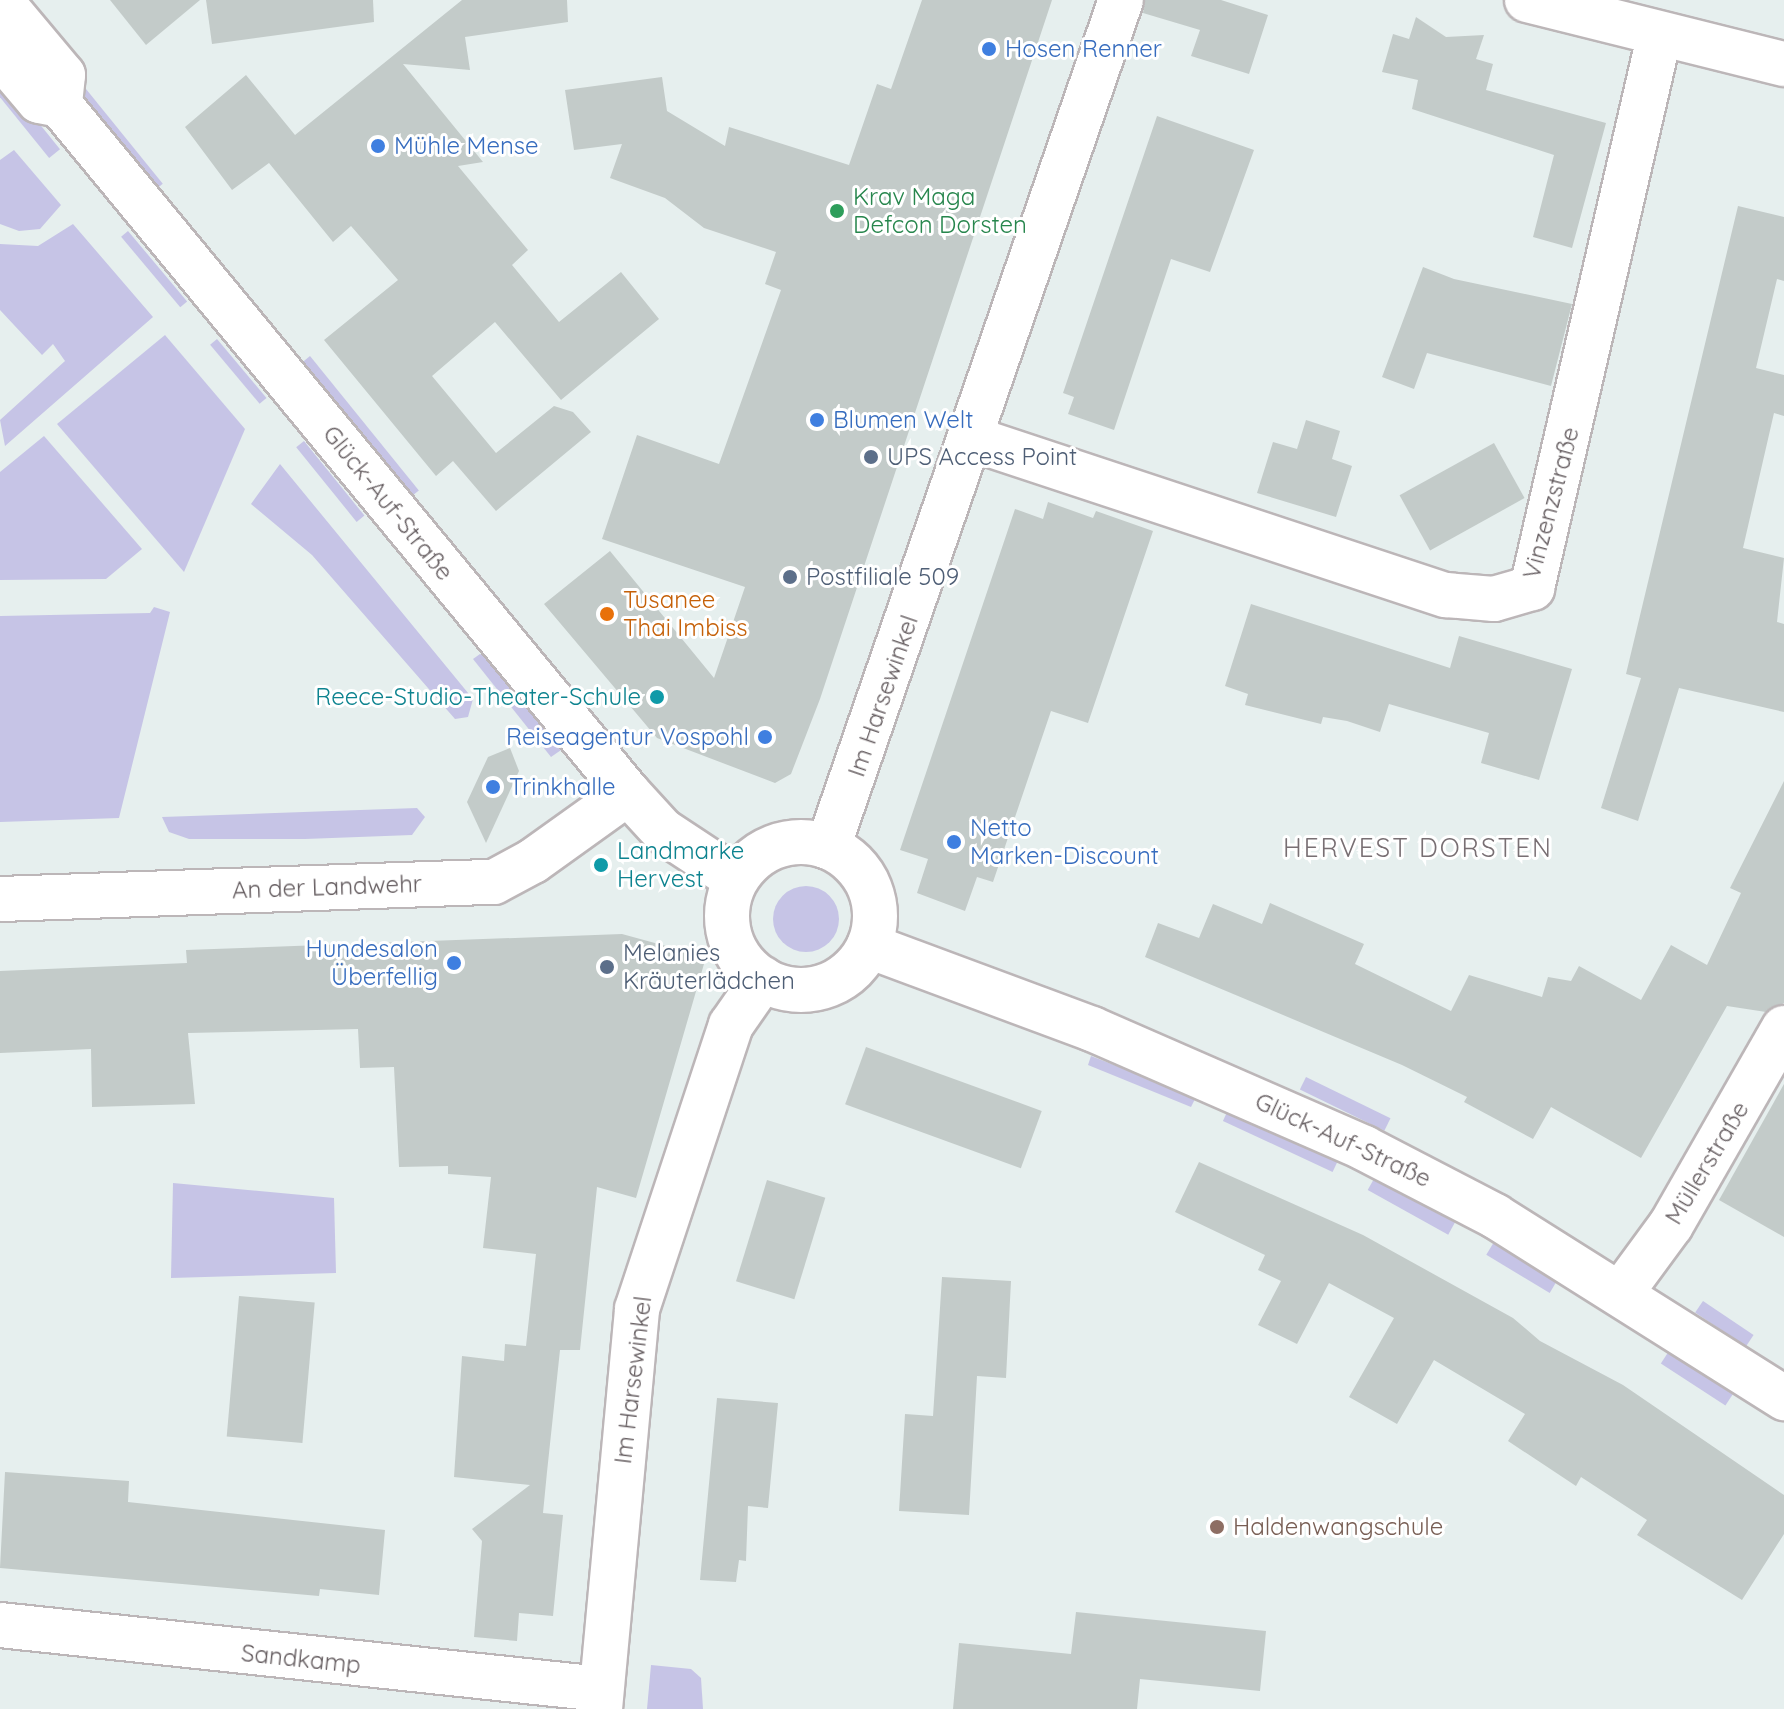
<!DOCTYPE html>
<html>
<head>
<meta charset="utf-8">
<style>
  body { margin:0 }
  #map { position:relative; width:1784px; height:1709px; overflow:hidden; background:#e6efee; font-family:Quicksand,sans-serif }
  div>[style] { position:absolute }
  .green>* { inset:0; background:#c6c4e6; transform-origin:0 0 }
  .round { border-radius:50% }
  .building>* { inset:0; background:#c3cbc9; transform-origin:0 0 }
  .roads { filter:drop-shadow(2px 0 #bcb6b8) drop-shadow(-2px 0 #bcb6b8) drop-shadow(0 2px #bcb6b8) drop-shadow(0 -2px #bcb6b8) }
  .street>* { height:44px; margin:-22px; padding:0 22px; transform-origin:22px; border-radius:22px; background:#fff }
  .street>.ring { margin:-22px; padding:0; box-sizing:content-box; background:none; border:44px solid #fff; border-radius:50% }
  .dots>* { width:22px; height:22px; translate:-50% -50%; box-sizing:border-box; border:4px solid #fff; border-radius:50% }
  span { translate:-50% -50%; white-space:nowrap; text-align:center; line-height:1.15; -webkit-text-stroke:6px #fff; paint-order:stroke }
  .shop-label { font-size:24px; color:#366cbe }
  .left { translate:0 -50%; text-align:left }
  .right { translate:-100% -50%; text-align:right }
  .leisure-label { font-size:24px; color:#27864d }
  .service-label { font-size:24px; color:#4e5e75 }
  .street-label { font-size:24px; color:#665e61 }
  .food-label { font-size:24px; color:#c56008 }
  .culture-label { font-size:24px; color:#0d838f }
  .education-label { font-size:24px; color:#785e54 }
  .neighbourhood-label { font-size:26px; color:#786f73; letter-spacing:2px }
</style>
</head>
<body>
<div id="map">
  <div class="green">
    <div style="left:4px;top:80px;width:89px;height:14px;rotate:51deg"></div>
    <div style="left:86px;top:89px;width:122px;height:10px;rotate:51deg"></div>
    <div style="clip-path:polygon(14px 150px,61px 205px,40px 229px,19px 231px,0 224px,0 160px)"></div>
    <div style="clip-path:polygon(73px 224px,153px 317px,5px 446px,0 420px,65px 361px,53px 344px,42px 355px,0 310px,0 244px,38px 246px)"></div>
    <div style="left:128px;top:231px;width:92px;height:9px;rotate:50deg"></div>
    <div style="clip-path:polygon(165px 335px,245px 429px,184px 572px,57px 424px)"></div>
    <div style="left:217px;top:339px;width:77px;height:9px;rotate:50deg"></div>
    <div style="left:310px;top:356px;width:173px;height:9px;rotate:51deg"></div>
    <div style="clip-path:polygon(44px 436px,142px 549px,106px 579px,0 580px,0 472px)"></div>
    <div style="left:304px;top:441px;width:96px;height:10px;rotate:51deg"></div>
    <div style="clip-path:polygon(280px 464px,473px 699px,468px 717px,455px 719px,312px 555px,251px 504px)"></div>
    <div style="clip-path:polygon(154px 607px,170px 612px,119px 818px,0 822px,0 616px,150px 613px)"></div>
    <div style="clip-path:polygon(480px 654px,494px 662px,564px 748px,551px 757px,473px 659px)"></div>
    <div style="clip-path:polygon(417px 808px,425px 817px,412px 835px,305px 839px,189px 839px,169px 832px,162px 817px)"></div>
    <div class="round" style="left:773px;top:886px;width:66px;height:66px"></div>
    <div style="clip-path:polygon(1091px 1056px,1196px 1097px,1191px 1107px,1088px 1065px)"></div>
    <div style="left:1306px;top:1077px;width:94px;height:14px;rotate:26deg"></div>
    <div style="left:1228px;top:1110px;width:121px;height:12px;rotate:25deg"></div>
    <div style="left:1375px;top:1177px;width:92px;height:15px;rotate:29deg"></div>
    <div style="clip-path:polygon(173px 1183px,334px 1198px,336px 1273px,171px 1278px)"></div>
    <div style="left:1494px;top:1242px;width:74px;height:15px;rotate:31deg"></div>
    <div style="left:1703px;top:1301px;width:61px;height:14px;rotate:34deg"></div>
    <div style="left:1669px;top:1351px;width:77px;height:15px;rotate:33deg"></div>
    <div style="clip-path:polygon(651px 1665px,691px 1669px,701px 1678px,703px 1709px,647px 1709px)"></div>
  </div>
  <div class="building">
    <div style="clip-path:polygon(110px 0,200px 0,146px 45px)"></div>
    <div style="clip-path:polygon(206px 0,373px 0,374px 22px,212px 44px)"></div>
    <div style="clip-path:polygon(462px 0,567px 0,568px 22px,465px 37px,470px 70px,403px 64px,483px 162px,458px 166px,528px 250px,512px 265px,559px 322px,621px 272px,659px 319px,561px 400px,495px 322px,432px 376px,496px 453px,554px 406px,573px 412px,591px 432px,496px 511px,453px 461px,436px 476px,324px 340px,398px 280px,351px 226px,333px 242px,269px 163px,232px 190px,185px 127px,246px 75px,295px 135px)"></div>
    <div style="clip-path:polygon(922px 0,1052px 0,820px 699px,791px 774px,775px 783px,657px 738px,544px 604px,610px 551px,714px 678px,745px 587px,602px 539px,637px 435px,719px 464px,781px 290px,765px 284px,776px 252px,704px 228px,665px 198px,610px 178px,622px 144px,574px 150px,565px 90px,662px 77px,667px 111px,725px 146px,729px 127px,849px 165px,877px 84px,891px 89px)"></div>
    <div style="clip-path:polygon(1145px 0,1221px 0,1268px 15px,1249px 74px,1191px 56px,1200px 30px,1143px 13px)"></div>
    <div style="clip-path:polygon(1416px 17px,1446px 37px,1484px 35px,1476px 59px,1493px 64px,1486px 90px,1606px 123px,1572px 248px,1533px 237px,1554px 155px,1412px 109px,1418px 80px,1382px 72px,1393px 34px,1409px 39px)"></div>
    <div style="clip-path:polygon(1157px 116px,1254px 150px,1210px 272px,1171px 259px,1114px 430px,1068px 414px,1074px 397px,1063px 393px)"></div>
    <div style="clip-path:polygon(1738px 206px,1784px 217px,1784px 281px,1777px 279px,1756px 368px,1784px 375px,1784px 416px,1774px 413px,1743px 548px,1784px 558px,1777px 622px,1784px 624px,1784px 712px,1679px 688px,1638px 821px,1601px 808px,1641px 678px,1626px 674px)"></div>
    <div style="clip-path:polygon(1423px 267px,1454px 279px,1572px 304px,1551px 386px,1427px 353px,1414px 389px,1382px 377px)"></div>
    <div style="clip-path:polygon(1306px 420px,1340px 431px,1332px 459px,1352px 466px,1336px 517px,1257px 493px,1273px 442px,1297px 449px)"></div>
    <div style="left:1494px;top:443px;width:63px;height:108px;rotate:61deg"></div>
    <div style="clip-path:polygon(1048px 502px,1093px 518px,1096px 511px,1153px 531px,1088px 723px,1051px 711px,993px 882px,977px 877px,965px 911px,917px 893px,928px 859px,900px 850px,1015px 509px,1043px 519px)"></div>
    <div style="clip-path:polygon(1251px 604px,1450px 668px,1459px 636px,1572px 669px,1539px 780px,1481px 763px,1489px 733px,1389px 704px,1380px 732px,1347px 721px,1323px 717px,1321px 724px,1245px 705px,1248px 694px,1225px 686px)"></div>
    <div style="clip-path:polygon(510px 748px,519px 771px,486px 843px,467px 802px,488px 757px)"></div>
    <div style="clip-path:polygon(1784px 781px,1784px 1003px,1766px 1012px,1727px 1006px,1641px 1158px,1551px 1107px,1533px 1139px,1464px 1102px,1467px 1097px,1402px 1065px,1145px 957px,1158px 923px,1199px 938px,1213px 904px,1262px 924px,1270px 903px,1364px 944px,1355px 964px,1451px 1011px,1469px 975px,1542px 997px,1548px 977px,1571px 981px,1579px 966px,1641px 1000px,1671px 945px,1707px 965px,1741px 893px,1730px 888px)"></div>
    <div style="clip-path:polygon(622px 934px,706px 957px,636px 1198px,597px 1187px,580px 1350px,560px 1350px,547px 1472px,543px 1513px,563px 1515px,553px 1616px,519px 1613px,517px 1641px,474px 1637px,482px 1541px,472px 1529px,530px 1485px,454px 1477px,462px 1356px,504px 1361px,505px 1344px,526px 1346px,536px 1254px,483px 1248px,491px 1177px,448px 1174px,448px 1166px,399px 1167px,394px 1067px,360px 1068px,358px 1029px,188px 1033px,195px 1104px,92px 1107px,91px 1049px,0 1053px,0 971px,187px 963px,186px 950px)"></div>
    <div style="left:866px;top:1047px;width:187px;height:61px;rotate:20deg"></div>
    <div style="clip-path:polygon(1784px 1084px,1784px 1237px,1719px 1200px)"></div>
    <div style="clip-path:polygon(1199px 1162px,1363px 1235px,1513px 1318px,1540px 1341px,1623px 1385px,1784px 1495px,1784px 1534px,1742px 1600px,1637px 1535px,1647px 1520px,1581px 1477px,1576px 1486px,1508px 1441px,1525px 1414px,1434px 1360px,1397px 1424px,1349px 1397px,1394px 1318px,1329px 1283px,1297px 1344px,1258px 1325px,1281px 1281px,1258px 1270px,1265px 1255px,1175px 1212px)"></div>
    <div style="left:767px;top:1180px;width:61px;height:106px;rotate:17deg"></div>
    <div style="clip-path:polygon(942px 1277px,1011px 1281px,1006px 1378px,977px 1376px,969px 1515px,899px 1511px,905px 1414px,933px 1416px)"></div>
    <div style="left:239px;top:1296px;width:76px;height:141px;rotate:5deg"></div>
    <div style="clip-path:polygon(717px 1398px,778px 1403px,768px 1508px,748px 1506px,746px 1561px,739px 1560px,736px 1582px,700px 1580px)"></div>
    <div style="clip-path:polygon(5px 1472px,129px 1481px,128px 1502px,385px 1530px,379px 1595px,320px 1589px,319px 1596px,0 1568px)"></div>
    <div style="clip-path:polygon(1076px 1612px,1266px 1631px,1260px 1691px,1140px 1679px,1137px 1709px,953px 1709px,959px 1643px,1071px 1654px)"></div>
  </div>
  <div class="roads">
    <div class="street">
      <div style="left:0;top:0;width:98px;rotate:50deg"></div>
      <div style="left:63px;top:75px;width:30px;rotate:96deg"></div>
      <div style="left:1527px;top:0;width:265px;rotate:14deg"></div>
      <div style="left:0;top:55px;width:60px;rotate:49.7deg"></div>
      <div style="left:39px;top:101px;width:21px;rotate:11deg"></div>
      <div style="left:60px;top:105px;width:892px;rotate:50.46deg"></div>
      <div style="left:628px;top:793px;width:52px;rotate:47.4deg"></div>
      <div style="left:663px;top:831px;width:87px;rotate:33.3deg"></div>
      <div style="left:973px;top:439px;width:498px;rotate:18.3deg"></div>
      <div style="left:1446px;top:595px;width:48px;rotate:4.8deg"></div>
      <div style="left:1494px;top:599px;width:40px;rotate:-16deg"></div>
      <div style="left:1532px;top:588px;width:565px;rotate:-77.02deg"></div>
      <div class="ring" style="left:727px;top:842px;width:104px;height:104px"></div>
      <div style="left:828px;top:847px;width:896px;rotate:-70.92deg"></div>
      <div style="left:0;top:899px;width:494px;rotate:-2deg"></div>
      <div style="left:494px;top:882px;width:44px;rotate:-28.3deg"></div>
      <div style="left:533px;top:861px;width:117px;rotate:-35.6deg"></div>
      <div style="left:869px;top:946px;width:238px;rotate:20.4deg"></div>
      <div style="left:1092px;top:1029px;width:297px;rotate:23.6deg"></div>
      <div style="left:1364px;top:1148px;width:148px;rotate:27.4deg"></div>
      <div style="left:1495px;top:1216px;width:342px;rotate:32.2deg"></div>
      <div style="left:1621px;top:1293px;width:84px;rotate:-53.7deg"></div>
      <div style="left:1671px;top:1225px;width:227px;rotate:-60.2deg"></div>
      <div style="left:0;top:1625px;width:604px;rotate:6.08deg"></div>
      <div style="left:600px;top:1709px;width:402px;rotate:-84.7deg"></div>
      <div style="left:637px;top:1309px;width:299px;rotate:-71.7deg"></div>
      <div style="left:731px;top:1025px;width:56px;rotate:-55.2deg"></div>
    </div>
  </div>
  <div class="dots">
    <div style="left:989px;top:49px;background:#3f7fe0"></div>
    <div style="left:378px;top:146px;background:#3f7fe0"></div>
    <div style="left:837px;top:211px;background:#2e9e5b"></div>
    <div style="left:817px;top:420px;background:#3f7fe0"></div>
    <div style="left:871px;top:457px;background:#5c6f8a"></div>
    <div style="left:790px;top:577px;background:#5c6f8a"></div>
    <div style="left:607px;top:614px;background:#e8710a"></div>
    <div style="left:657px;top:697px;background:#0f9aa8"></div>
    <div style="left:765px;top:737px;background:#3f7fe0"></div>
    <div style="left:493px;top:787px;background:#3f7fe0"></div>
    <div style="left:954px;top:842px;background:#3f7fe0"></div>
    <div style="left:601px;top:865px;background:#0f9aa8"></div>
    <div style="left:454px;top:963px;background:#3f7fe0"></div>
    <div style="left:607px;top:967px;background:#5c6f8a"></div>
    <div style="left:1217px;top:1527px;background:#8d6e63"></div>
  </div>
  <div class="shop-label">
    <span class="left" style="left:1005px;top:49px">Hosen Renner</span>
    <span class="left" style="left:394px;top:146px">Mühle Mense</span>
    <span class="left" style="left:833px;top:420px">Blumen Welt</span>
    <span class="right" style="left:749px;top:737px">Reiseagentur Vospohl</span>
    <span class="left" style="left:509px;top:787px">Trinkhalle</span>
    <span class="left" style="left:970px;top:842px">Netto<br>Marken-Discount</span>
    <span class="right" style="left:438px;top:963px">Hundesalon<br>Überfellig</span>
  </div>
  <div class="leisure-label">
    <span class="left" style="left:853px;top:211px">Krav Maga<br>Defcon Dorsten</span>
  </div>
  <div class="service-label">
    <span class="left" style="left:887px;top:457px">UPS Access Point</span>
    <span class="left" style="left:806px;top:577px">Postfiliale 509</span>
    <span class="left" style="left:623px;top:967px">Melanies<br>Kräuterlädchen</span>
  </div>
  <div class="street-label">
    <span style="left:388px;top:503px;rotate:51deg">Glück-Auf-Straße</span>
    <span style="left:1551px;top:503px;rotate:-75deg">Vinzenzstraße</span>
    <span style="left:883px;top:696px;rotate:-71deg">Im Harsewinkel</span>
    <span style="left:327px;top:887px;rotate:-2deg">An der Landwehr</span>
    <span style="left:1343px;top:1140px;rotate:25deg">Glück-Auf-Straße</span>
    <span style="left:1707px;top:1163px;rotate:-59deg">Müllerstraße</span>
    <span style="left:633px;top:1380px;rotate:-83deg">Im Harsewinkel</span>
    <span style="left:301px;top:1659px;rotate:6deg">Sandkamp</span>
  </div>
  <div class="food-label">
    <span class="left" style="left:623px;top:614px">Tusanee<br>Thai Imbiss</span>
  </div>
  <div class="culture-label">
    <span class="right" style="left:641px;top:697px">Reece-Studio-Theater-Schule</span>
    <span class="left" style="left:617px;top:865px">Landmarke<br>Hervest</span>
  </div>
  <div class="education-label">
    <span class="left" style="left:1233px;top:1527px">Haldenwangschule</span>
  </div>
  <div class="neighbourhood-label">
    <span style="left:1418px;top:848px">HERVEST DORSTEN</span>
  </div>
</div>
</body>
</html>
